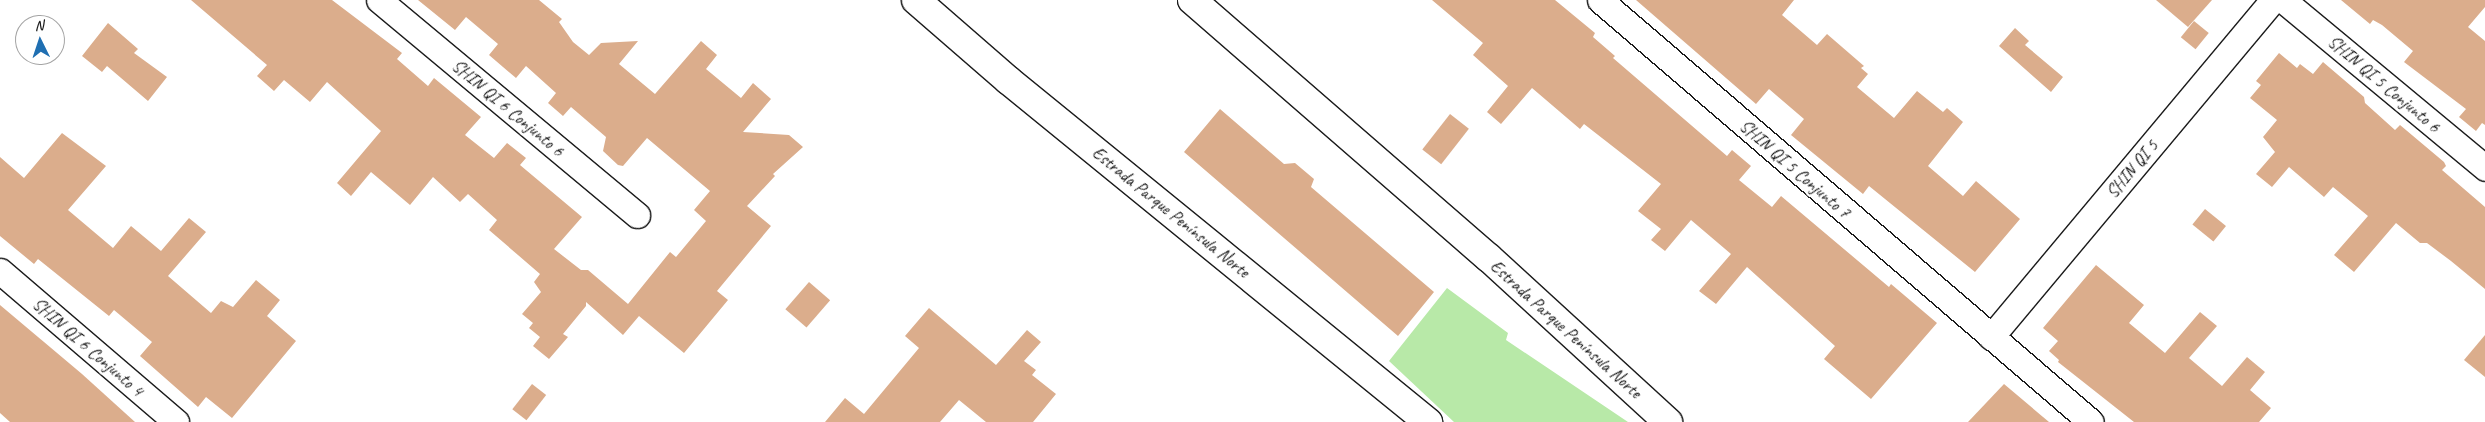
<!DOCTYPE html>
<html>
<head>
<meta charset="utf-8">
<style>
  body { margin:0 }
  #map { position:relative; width:2485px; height:422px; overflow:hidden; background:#fff; font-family:Caveat,sans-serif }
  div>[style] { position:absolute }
  .green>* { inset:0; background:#b8e9a8 }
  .building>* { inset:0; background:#dbad8c; transform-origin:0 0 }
  .roads { filter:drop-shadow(1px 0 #1c1c1c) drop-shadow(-1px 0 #1c1c1c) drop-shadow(0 1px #1c1c1c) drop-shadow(0 -1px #1c1c1c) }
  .minor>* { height:25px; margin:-12.5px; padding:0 12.5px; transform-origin:12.5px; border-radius:12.5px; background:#fff }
  .major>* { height:28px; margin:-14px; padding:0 14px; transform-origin:14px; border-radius:14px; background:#fff }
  span { translate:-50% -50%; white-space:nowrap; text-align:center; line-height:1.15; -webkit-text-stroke:4.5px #fff; paint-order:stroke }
  .street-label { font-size:18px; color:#1c1c1c }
  .north { position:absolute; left:15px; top:15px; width:50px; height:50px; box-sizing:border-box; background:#fff; border:1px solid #a4a4a4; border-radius:50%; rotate:356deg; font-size:14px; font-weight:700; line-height:20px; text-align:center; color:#1c1c1c }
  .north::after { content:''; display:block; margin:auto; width:18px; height:22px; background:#1f6fb2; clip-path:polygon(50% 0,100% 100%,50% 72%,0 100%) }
</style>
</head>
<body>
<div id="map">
  <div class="green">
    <div style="clip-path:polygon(1447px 288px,1508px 333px,1506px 340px,1628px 422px,1454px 422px,1389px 361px)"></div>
  </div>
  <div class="building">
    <div style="clip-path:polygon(191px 0,332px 0,402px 53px,397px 59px,428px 86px,434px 78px,481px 117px,465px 135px,494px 158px,507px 143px,526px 158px,520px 165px,582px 217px,554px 249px,581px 270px,588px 270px,628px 304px,670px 252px,676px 257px,706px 221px,694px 210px,710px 191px,647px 138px,623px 166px,618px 165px,603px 151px,606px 137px,571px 107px,563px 116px,548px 103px,556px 93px,526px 66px,516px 78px,489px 55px,498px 44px,466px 17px,455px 30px,418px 0,539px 0,562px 19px,559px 22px,573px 42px,589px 55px,601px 43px,638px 41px,619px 64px,655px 94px,701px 41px,717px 55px,706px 69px,741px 98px,753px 83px,771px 99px,743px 132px,789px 135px,803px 147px,773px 174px,775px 176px,747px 206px,771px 226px,717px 291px,728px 300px,684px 353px,639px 316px,623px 335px,586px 302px,586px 306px,563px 334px,568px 337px,549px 359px,533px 346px,540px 337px,529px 328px,533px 323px,522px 314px,541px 292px,534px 282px,540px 274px,489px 230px,497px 220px,468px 194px,460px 202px,433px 177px,410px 205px,371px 172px,351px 196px,337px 183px,381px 131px,327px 82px,310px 102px,284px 80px,274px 91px,257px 76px,267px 65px)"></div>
    <div style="clip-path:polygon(1432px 0,1555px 0,1595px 33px,1593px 37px,1615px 56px,1613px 58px,1727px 156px,1732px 150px,1751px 166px,1739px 180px,1772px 207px,1781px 196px,1889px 287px,1891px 284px,1937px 323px,1871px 399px,1824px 359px,1835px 346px,1747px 267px,1716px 304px,1699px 291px,1731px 254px,1691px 220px,1665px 251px,1651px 240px,1661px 229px,1638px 211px,1661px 184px,1584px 124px,1580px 129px,1532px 88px,1501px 124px,1487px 112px,1508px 86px,1473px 55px,1483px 43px)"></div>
    <div style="clip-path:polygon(1636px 0,1794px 0,1782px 15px,1817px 45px,1827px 34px,1864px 66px,1861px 68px,1868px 74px,1857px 87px,1894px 118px,1917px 91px,1943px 112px,1947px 108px,1963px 122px,1928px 166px,1963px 196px,1976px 181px,2020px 219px,1975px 272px,1869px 186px,1863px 194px,1791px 135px,1804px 119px,1769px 89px,1756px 104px)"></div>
    <div style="clip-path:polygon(2156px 0,2212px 0,2188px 27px)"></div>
    <div style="clip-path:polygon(2341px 0,2485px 0,2485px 7px,2468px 27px,2485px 41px,2485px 125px,2482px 123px,2476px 131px,2459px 117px,2466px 109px,2404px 62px,2413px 51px,2382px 25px,2373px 20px,2370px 24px)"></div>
    <div style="left:2194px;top:21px;width:19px;height:21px;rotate:39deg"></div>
    <div style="clip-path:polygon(108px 23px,138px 49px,134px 53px,167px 77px,148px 101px,107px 66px,102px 72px,82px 56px)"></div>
    <div style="clip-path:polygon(2015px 28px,2029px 41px,2025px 45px,2063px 77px,2051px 92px,1999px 46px)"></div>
    <div style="clip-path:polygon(2279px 53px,2297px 68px,2300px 64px,2313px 74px,2323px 62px,2364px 97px,2365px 103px,2395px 130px,2400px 125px,2444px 162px,2446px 166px,2442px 170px,2485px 207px,2485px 289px,2451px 261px,2427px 243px,2420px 243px,2396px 223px,2354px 272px,2334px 255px,2368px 216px,2333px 187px,2324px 197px,2289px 167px,2272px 187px,2256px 174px,2275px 152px,2263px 137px,2277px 120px,2250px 98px,2261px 85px,2256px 81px)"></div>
    <div style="clip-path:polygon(1220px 109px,1284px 164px,1295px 163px,1314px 179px,1311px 187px,1434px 292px,1398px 336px,1184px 152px)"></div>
    <div style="left:1450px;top:114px;width:24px;height:45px;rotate:38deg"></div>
    <div style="clip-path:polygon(62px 133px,106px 166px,68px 210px,113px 248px,131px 226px,161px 251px,189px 218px,206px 232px,168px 276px,211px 313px,221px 301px,233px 307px,256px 280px,280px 300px,267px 316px,296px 341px,232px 418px,206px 397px,198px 407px,140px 356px,152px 342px,114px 310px,109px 316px,38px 259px,34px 264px,0 236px,0 157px,24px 178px)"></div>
    <div style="left:2205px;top:209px;width:27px;height:20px;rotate:39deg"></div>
    <div style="clip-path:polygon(2096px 265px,2144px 305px,2129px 323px,2165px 353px,2200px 312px,2217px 326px,2189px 358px,2222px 386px,2247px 357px,2265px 372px,2250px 390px,2271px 408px,2259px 422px,2134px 422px,2058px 362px,2059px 360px,2049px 351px,2058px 341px,2043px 328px)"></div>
    <div style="left:809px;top:282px;width:28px;height:36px;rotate:41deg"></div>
    <div style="clip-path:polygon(0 305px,82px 374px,135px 422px,10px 422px,0 413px)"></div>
    <div style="clip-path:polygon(929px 308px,996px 365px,1027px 330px,1041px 342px,1024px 361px,1036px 370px,1032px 375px,1056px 394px,1033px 422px,986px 422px,959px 400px,940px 422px,825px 422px,845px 398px,864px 414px,919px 348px,905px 336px)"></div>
    <div style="clip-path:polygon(2485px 335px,2485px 377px,2464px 360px)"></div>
    <div style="left:532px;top:384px;width:18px;height:32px;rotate:38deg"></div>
    <div style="clip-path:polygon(2004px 384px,2049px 422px,1968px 422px)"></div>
  </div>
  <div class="roads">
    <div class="minor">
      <div style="left:379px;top:0;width:336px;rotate:39.8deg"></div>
      <div style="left:1600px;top:0;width:647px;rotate:40.68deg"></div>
      <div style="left:2283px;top:0;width:263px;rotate:39.7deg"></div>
      <div style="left:0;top:271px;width:232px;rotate:40.6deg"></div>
      <div style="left:1991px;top:337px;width:439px;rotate:-50.1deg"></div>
    </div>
    <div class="major">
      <div style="left:916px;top:0;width:122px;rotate:41deg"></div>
      <div style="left:1008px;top:80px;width:542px;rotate:39.16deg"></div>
      <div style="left:1192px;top:0;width:393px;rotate:41deg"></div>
      <div style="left:1489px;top:258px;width:243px;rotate:42.5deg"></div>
    </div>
  </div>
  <div class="street-label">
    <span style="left:2384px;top:84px;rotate:40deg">SHIN QI 5 Conjunto 6</span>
    <span style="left:508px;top:108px;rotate:40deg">SHIN QI 6 Conjunto 6</span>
    <span style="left:1795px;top:169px;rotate:41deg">SHIN QI 5 Conjunto 7</span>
    <span style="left:2132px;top:169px;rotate:-50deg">SHIN QI 5</span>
    <span style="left:1171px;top:212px;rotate:39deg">Estrada Parque Península Norte</span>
    <span style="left:1566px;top:329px;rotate:42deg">Estrada Parque Península Norte</span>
    <span style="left:88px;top:347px;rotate:41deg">SHIN QI 6 Conjunto 4</span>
  </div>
  <div class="north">N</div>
</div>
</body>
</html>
